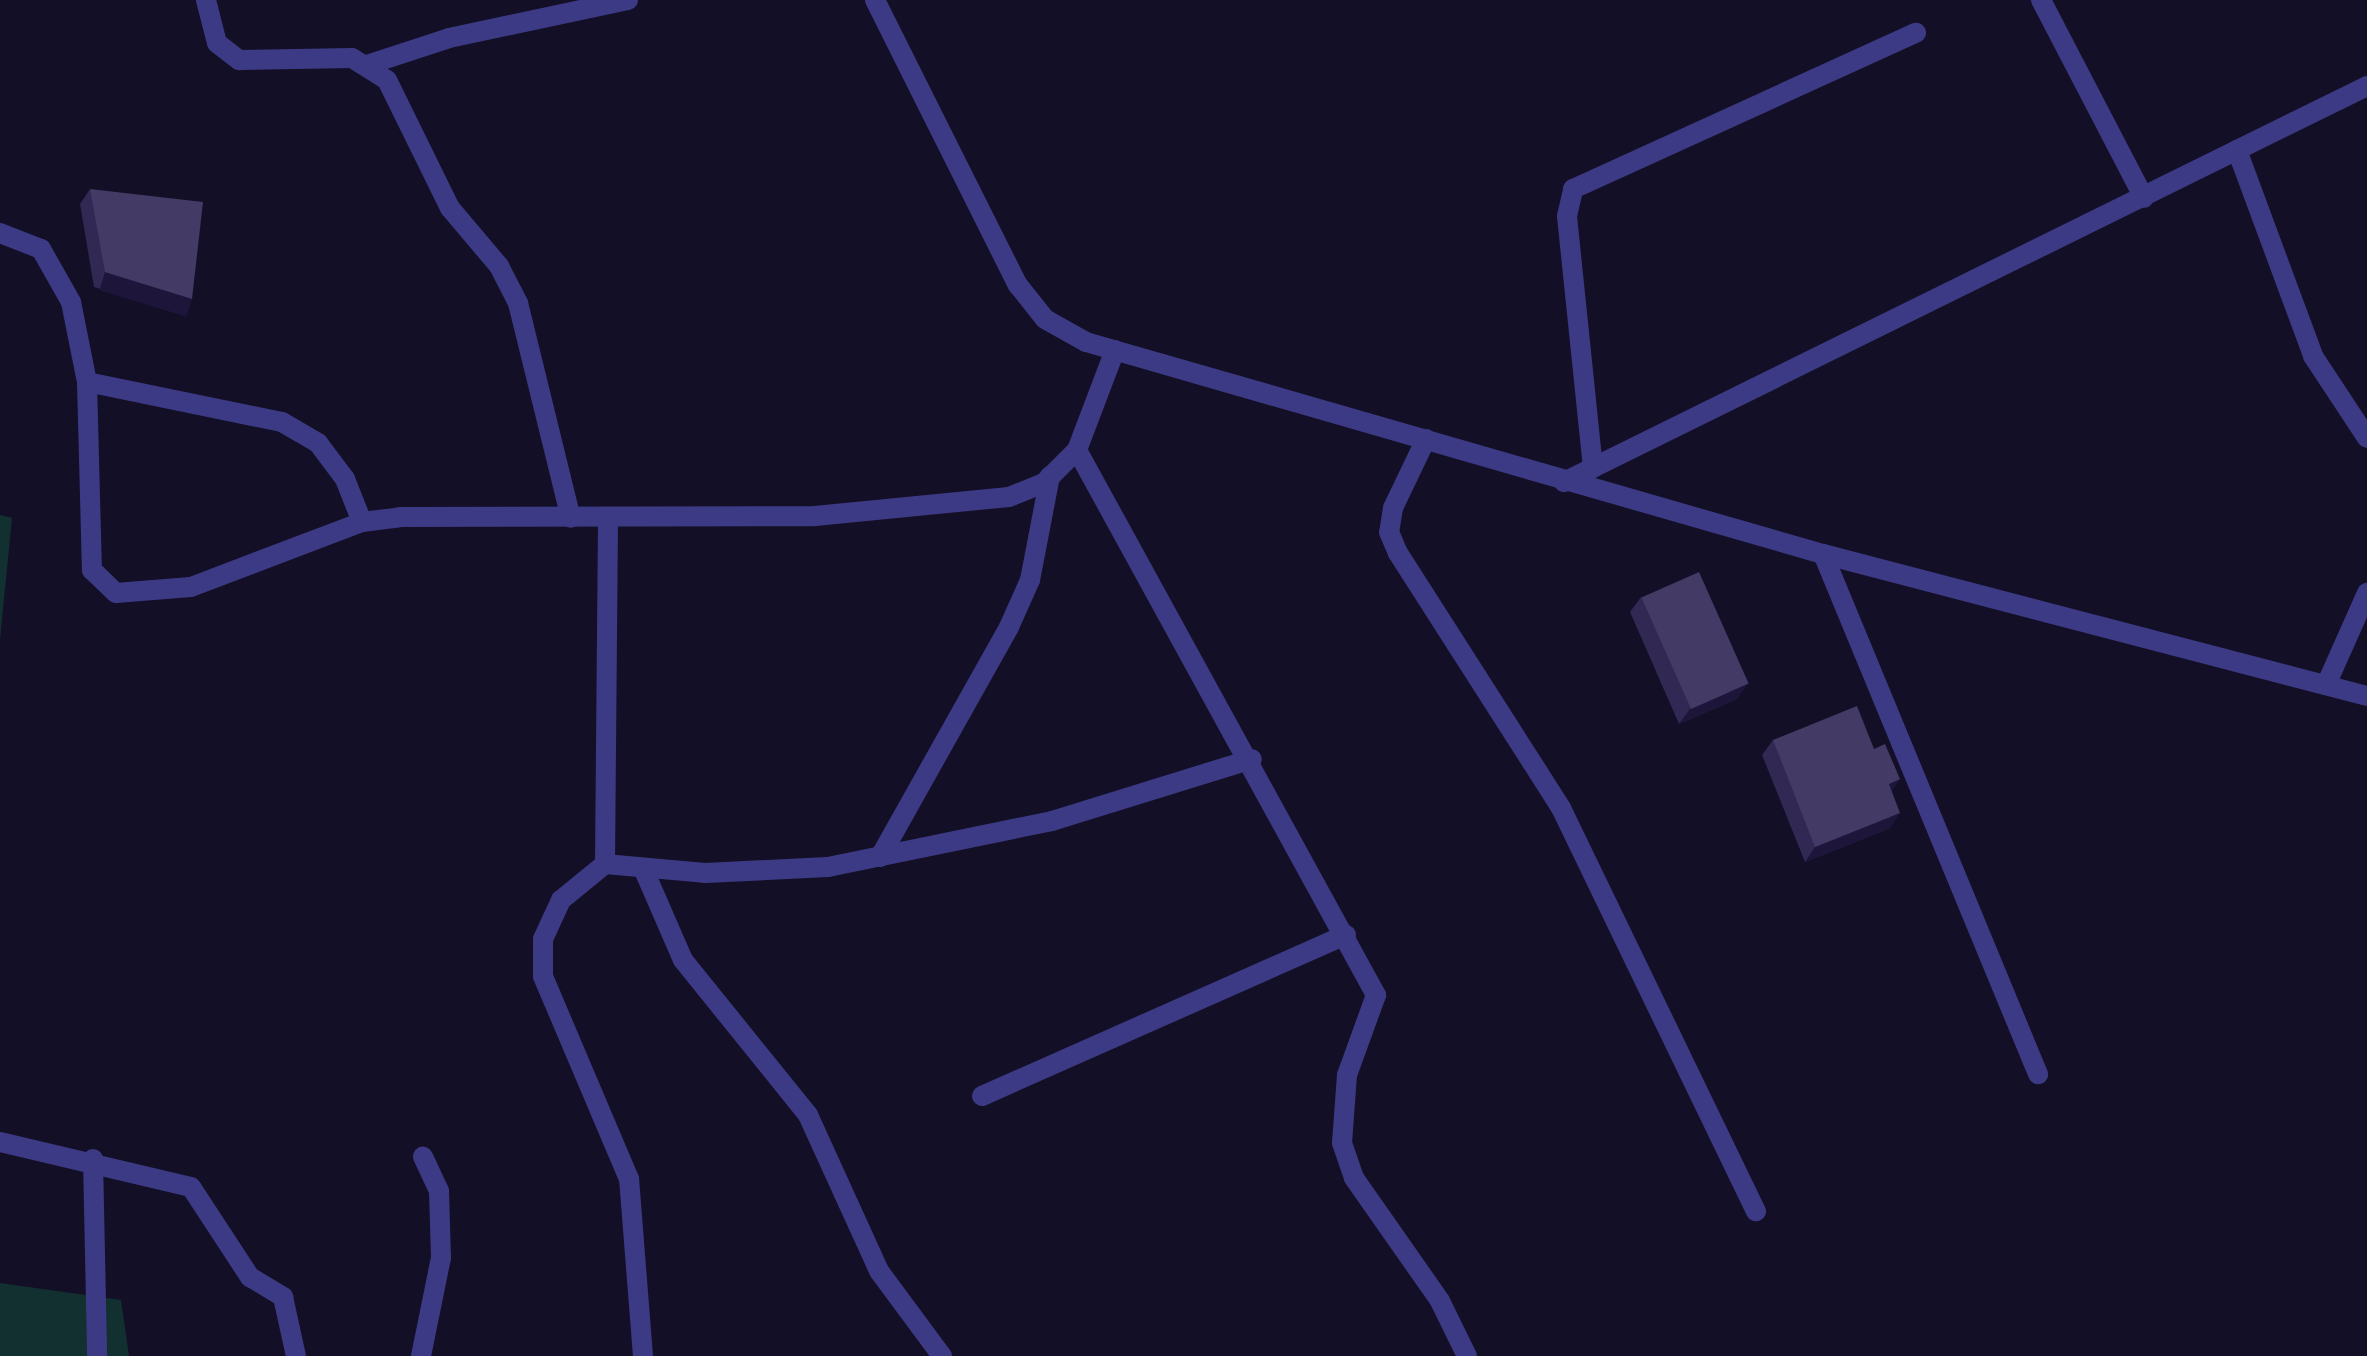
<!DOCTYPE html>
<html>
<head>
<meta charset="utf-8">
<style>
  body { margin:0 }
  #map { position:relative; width:2367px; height:1356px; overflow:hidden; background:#130f26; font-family:"Source Sans 3",sans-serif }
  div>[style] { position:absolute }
  .green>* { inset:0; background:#12302f }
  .service>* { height:20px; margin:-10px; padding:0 10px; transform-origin:10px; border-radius:10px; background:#3d3a85 }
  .minor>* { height:20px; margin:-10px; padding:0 10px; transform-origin:10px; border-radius:10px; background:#3d3a85 }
  .tertiary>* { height:20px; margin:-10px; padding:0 10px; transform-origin:10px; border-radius:10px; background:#3d3a85 }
  .wall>* { inset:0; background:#312854 }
  .shaded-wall>* { inset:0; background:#1d163a; transform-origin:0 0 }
  .building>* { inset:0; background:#433a66; transform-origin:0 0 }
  span { translate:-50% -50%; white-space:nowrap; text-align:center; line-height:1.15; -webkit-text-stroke:6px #130f26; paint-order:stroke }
</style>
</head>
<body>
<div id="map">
  <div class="green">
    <div style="clip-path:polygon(0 515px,12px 518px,0 640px)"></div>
    <div style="clip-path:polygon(0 1283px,121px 1300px,129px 1356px,0 1356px)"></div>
  </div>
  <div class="service">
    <div style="left:2041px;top:0;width:223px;rotate:62.5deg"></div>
    <div style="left:2237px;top:150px;width:220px;rotate:69.7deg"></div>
    <div style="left:2313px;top:356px;width:98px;rotate:56.6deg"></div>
    <div style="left:1593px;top:468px;width:253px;rotate:-95.9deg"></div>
    <div style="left:1567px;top:216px;width:28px;rotate:-77deg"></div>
    <div style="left:1573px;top:189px;width:377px;rotate:-24.5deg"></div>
    <div style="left:1564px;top:482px;width:895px;rotate:-26.25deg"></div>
    <div style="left:2326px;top:685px;width:101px;rotate:-66deg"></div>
  </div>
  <div class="minor">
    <div style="left:206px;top:0;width:44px;rotate:75.7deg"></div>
    <div style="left:217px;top:43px;width:28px;rotate:38deg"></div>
    <div style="left:239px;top:60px;width:113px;rotate:-1deg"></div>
    <div style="left:352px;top:58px;width:41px;rotate:32.2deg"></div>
    <div style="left:387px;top:80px;width:143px;rotate:63.8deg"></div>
    <div style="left:450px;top:208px;width:76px;rotate:49.8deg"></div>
    <div style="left:499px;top:266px;width:42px;rotate:62.8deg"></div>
    <div style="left:518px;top:303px;width:221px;rotate:76.2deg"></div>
    <div style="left:367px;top:65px;width:86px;rotate:-18.2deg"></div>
    <div style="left:449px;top:38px;width:183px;rotate:-12deg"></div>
    <div style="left:0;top:233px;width:44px;rotate:21.3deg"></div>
    <div style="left:41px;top:249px;width:61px;rotate:60.5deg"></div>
    <div style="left:71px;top:302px;width:82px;rotate:78.7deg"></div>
    <div style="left:87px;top:382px;width:188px;rotate:88.5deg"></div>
    <div style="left:92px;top:570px;width:33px;rotate:44deg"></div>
    <div style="left:116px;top:593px;width:75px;rotate:-4.6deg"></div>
    <div style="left:191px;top:587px;width:183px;rotate:-20.8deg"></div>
    <div style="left:362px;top:522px;width:38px;rotate:-7deg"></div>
    <div style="left:400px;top:517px;width:415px;rotate:-0.1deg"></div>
    <div style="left:815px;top:516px;width:195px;rotate:-5.6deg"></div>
    <div style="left:1009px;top:497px;width:38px;rotate:-22deg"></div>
    <div style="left:1044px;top:483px;width:47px;rotate:-45deg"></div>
    <div style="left:1077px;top:450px;width:107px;rotate:-69.2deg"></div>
    <div style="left:87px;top:382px;width:199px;rotate:11.6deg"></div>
    <div style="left:282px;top:422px;width:42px;rotate:30.3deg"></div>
    <div style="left:318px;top:443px;width:45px;rotate:53.1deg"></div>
    <div style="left:345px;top:479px;width:46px;rotate:68.4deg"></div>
    <div style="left:1426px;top:439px;width:76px;rotate:115.6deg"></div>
    <div style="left:1393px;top:508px;width:24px;rotate:99deg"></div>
    <div style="left:1389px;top:532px;width:23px;rotate:67deg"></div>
    <div style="left:1398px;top:553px;width:303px;rotate:57.4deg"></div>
    <div style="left:1561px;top:808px;width:448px;rotate:64.2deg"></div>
    <div style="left:1077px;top:450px;width:622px;rotate:61.25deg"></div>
    <div style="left:1376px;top:995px;width:85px;rotate:109.9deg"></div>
    <div style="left:1347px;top:1075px;width:68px;rotate:94.2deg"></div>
    <div style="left:1342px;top:1143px;width:37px;rotate:71deg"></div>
    <div style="left:1354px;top:1178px;width:150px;rotate:55deg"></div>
    <div style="left:1440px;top:1301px;width:61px;rotate:63.9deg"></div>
    <div style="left:1823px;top:554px;width:563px;rotate:67.54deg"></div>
    <div style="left:880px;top:857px;width:264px;rotate:-60.7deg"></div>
    <div style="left:1009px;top:627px;width:51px;rotate:-65.9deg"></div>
    <div style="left:1030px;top:580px;width:106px;rotate:-79.1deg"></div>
    <div style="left:605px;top:864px;width:343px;rotate:-89.5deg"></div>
    <div style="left:643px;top:868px;width:100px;rotate:66.5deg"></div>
    <div style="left:683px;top:960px;width:199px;rotate:51.1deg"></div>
    <div style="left:808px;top:1115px;width:171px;rotate:65.5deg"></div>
    <div style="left:879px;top:1271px;width:106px;rotate:53.5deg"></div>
    <div style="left:982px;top:1096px;width:398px;rotate:-23.9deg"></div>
    <div style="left:0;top:1142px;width:196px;rotate:13.3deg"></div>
    <div style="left:191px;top:1187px;width:108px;rotate:56.8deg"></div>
    <div style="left:250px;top:1277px;width:39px;rotate:31deg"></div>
    <div style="left:283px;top:1297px;width:60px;rotate:77.6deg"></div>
    <div style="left:93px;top:1159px;width:197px;rotate:88.8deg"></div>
    <div style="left:421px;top:1356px;width:100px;rotate:-78.5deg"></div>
    <div style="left:441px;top:1258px;width:67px;rotate:-91.7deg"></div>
    <div style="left:439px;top:1191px;width:38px;rotate:-115deg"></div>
    <div style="left:643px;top:1356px;width:178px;rotate:-94.5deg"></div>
    <div style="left:629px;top:1179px;width:220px;rotate:-113deg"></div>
    <div style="left:543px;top:976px;width:37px;rotate:-90deg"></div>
    <div style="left:543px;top:939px;width:43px;rotate:-65.2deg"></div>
    <div style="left:561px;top:900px;width:57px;rotate:-39.3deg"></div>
    <div style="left:605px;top:864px;width:100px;rotate:5.1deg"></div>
    <div style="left:705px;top:873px;width:123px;rotate:-2.8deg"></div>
    <div style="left:828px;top:867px;width:229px;rotate:-11.6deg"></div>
    <div style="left:1052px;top:821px;width:209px;rotate:-17.2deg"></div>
  </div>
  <div class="tertiary">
    <div style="left:875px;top:0;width:319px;rotate:63.4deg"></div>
    <div style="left:1018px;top:285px;width:43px;rotate:51.5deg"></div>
    <div style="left:1045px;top:319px;width:47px;rotate:29.3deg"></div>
    <div style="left:1086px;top:342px;width:767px;rotate:16.05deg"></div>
    <div style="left:1823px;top:554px;width:562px;rotate:14.63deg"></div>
  </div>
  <div class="wall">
    <div style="clip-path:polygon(90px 189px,181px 314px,94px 287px,80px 204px)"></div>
    <div style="clip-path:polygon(1641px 597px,1737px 699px,1679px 724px,1630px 612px)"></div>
    <div style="clip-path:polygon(1773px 740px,1874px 749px,1900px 779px,1891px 791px,1890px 828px,1805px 862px,1762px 755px)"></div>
  </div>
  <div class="shaded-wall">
    <div style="left:105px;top:272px;width:91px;height:19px;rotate:17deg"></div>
    <div style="clip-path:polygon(1748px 684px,1737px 699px,1679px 724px,1690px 709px)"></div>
    <div style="clip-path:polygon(1900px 779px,1889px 794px,1889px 784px)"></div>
    <div style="clip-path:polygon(1900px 813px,1890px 828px,1805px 862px,1815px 847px)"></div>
  </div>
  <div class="building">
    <div style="clip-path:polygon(90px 189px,203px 202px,192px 299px,105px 272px)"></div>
    <div style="left:1699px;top:572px;width:122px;height:63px;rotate:66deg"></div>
    <div style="clip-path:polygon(1857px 706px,1874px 749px,1885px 744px,1900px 779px,1889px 784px,1900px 813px,1815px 847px,1773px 740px)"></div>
  </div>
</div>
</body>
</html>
